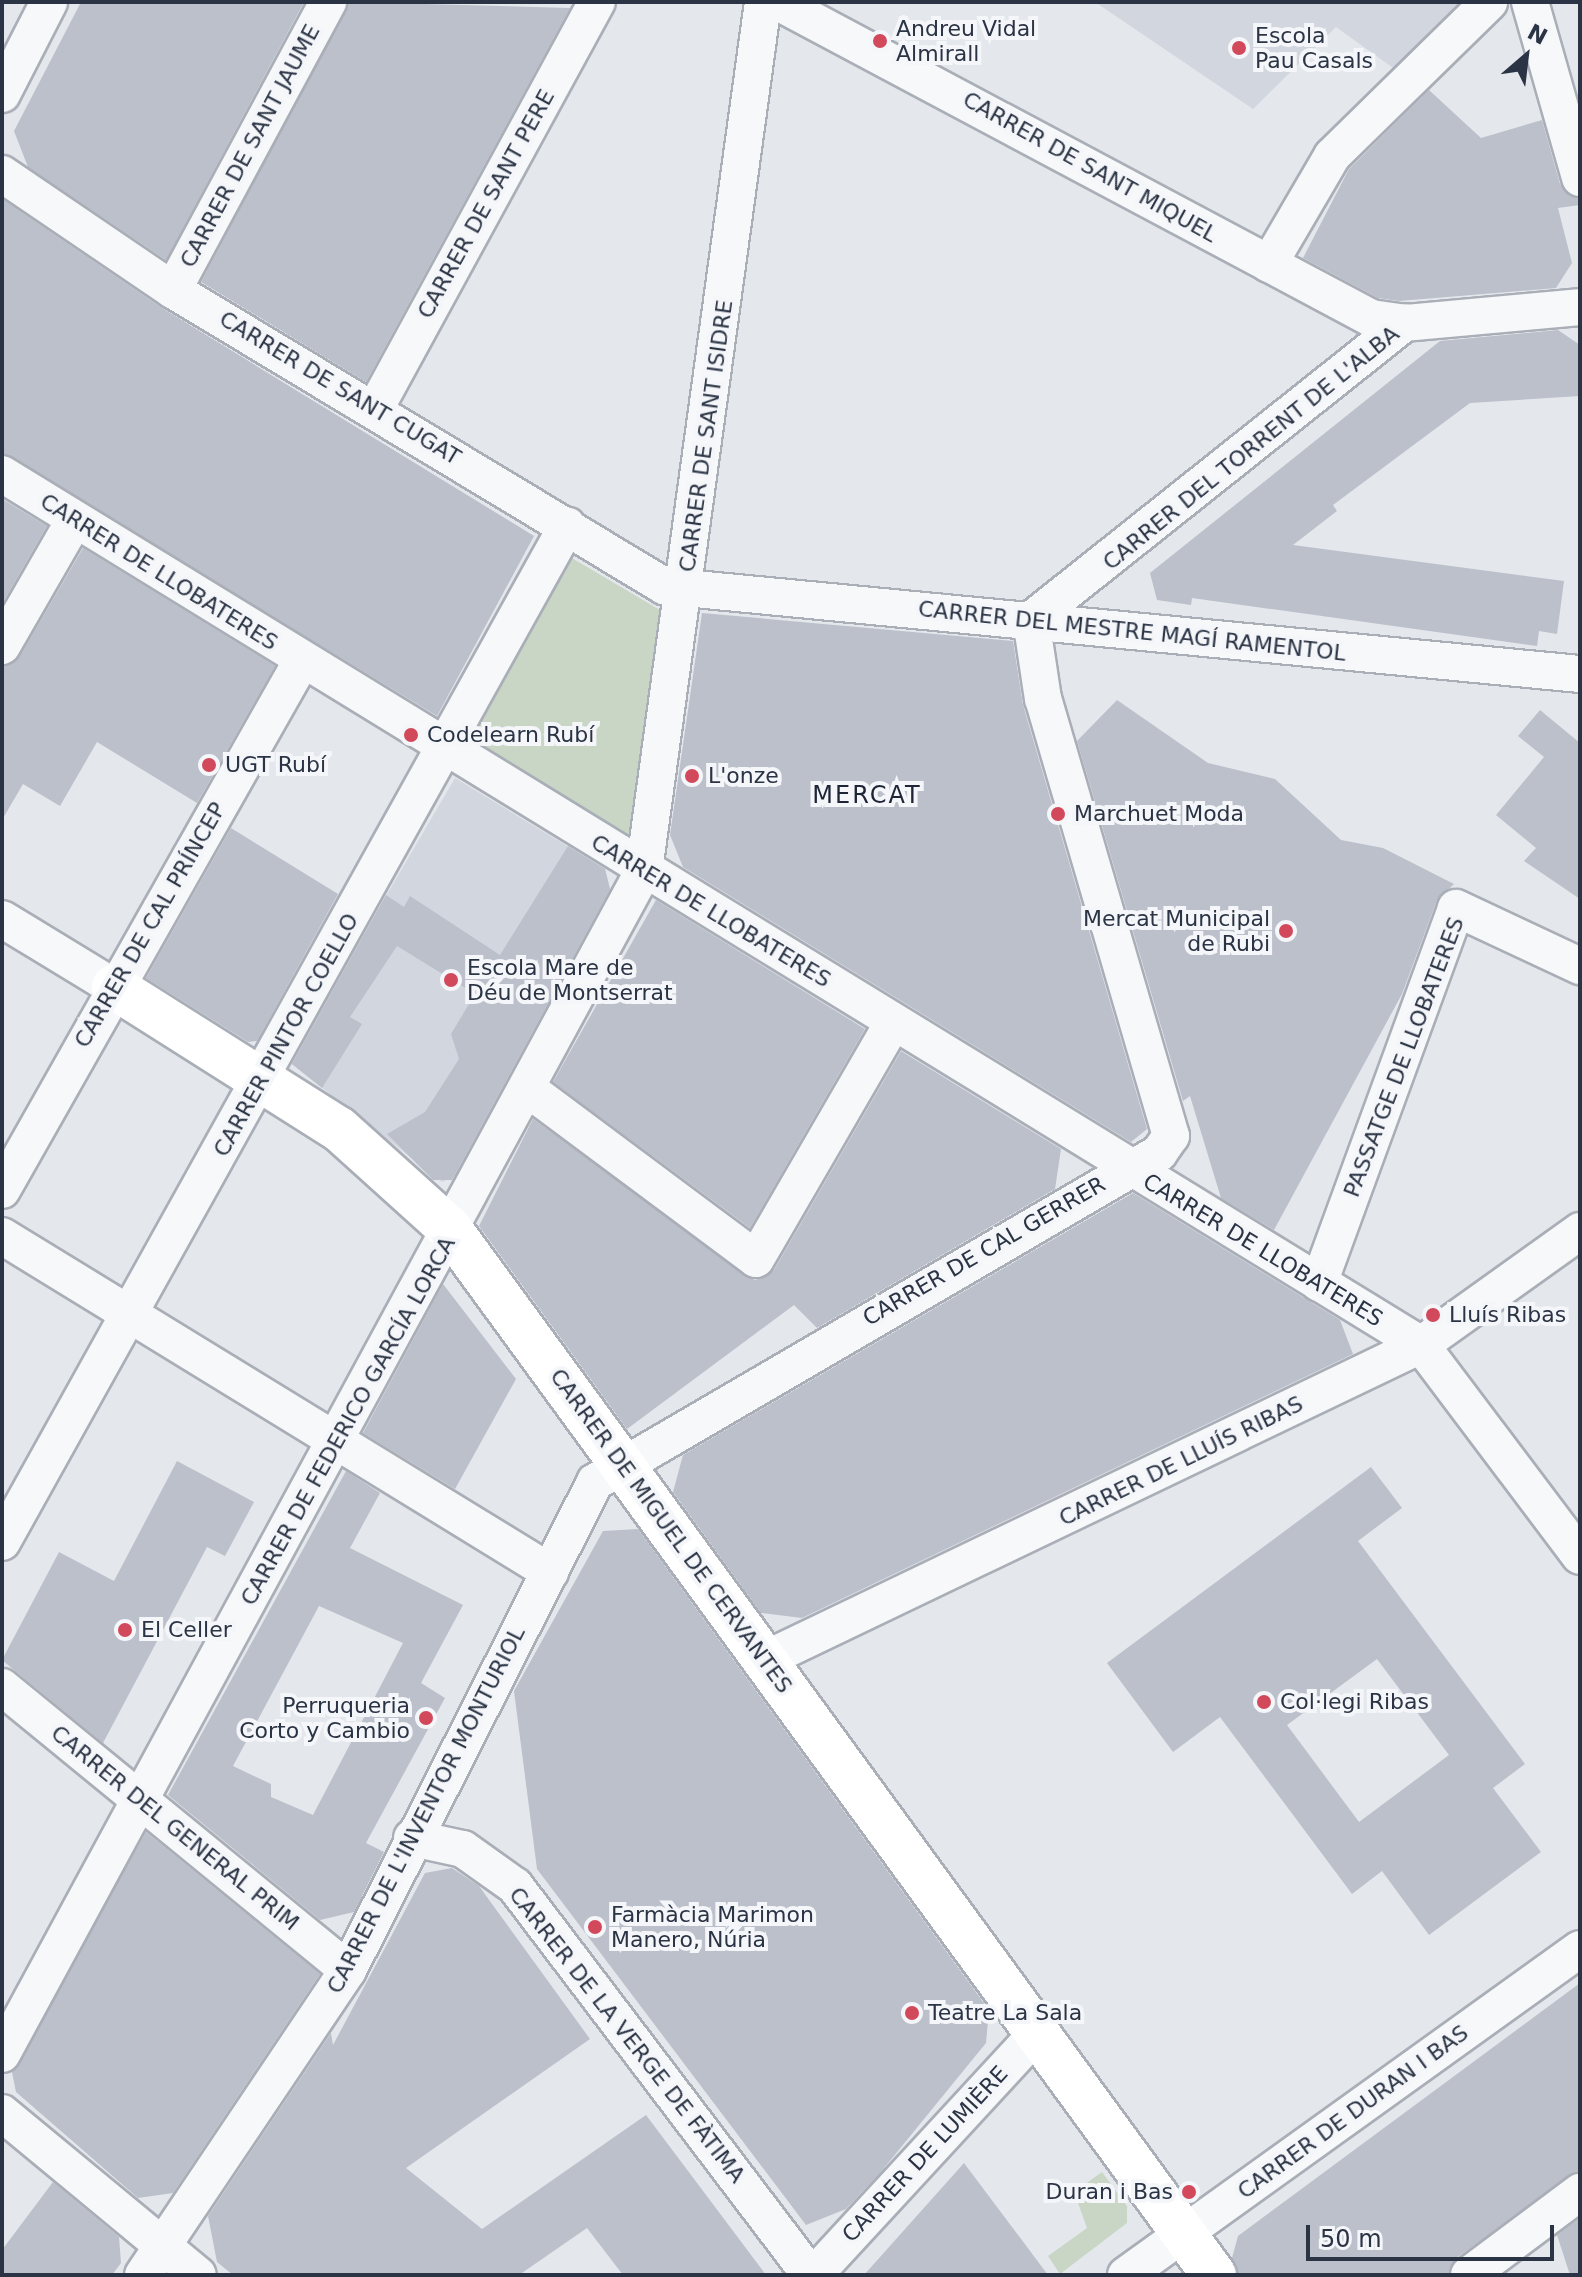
<!DOCTYPE html>
<html>
<head>
<meta charset="utf-8">
<style>
  body { margin:0 }
  #map { position:relative; width:1582px; height:2277px; overflow:hidden; background:#e4e7ec; font-family:"DejaVu Sans",sans-serif }
  div>[style] { position:absolute }
  .built>* { inset:0; background:#d2d6de }
  .green>* { inset:0; background:#c9d6c5 }
  .building>* { inset:0; background:#bbc0ca }
  .roads { filter:drop-shadow(2px 0 #a9aeb7) drop-shadow(-2px 0 #a9aeb7) drop-shadow(0 2px #a9aeb7) drop-shadow(0 -2px #a9aeb7) }
  .street>* { height:36px; margin:-18px; padding:0 18px; transform-origin:18px; border-radius:18px; background:#f7f8fa }
  .secondary>* { height:44px; margin:-22px; padding:0 22px; transform-origin:22px; border-radius:22px; background:#fff }
  .dots>* { width:22px; height:22px; translate:-50% -50%; box-sizing:border-box; border:4px solid #f4f6f9; border-radius:50% }
  span { translate:-50% -50%; white-space:nowrap; text-align:center; line-height:1.15; -webkit-text-stroke:8px #f4f6f9; paint-order:stroke }
  .poi-label { font-size:22px; color:#2b3445 }
  .left { translate:0 -50%; text-align:left }
  .right { translate:-100% -50%; text-align:right }
  .street-label { font-size:22px; color:#2b3445 }
  .neighbourhood-label { font-size:24px; color:#1d2536; letter-spacing:2px }
  .frame { position:absolute; inset:0; border:4px solid #2b3445; pointer-events:none }
  .north { position:absolute; left:1486px; top:16px; width:80px; height:80px; -webkit-text-stroke:6px #f4f6f9; paint-order:stroke; rotate:28deg; font-size:22px; font-weight:700; line-height:32px; text-align:center; color:#2b3445 }
  .north::after { content:''; display:block; margin:auto; width:28px; height:36px; background:#2b3445; clip-path:polygon(50% 0,100% 100%,50% 72%,0 100%) }
  .scale { position:absolute; left:1306px; top:2225px; width:248px; height:36px; box-sizing:border-box; border:4px solid #2b3445; border-top:0; padding-left:10px; font-size:24px; line-height:28px; white-space:nowrap; color:#2b3445; -webkit-text-stroke:6px #f4f6f9; paint-order:stroke }
</style>
</head>
<body>
<div id="map">
  <div class="built">
    <div style="clip-path:polygon(1095px 2px,1469px 2px,1396px 70px,1336px 27px,1253px 109px)"></div>
    <div style="clip-path:polygon(455px 778px,605px 869px,612px 897px,458px 1175px,442px 1182px,289px 1062px)"></div>
  </div>
  <div class="green">
    <div style="clip-path:polygon(565px 554px,665px 613px,633px 843px,462px 739px)"></div>
    <div style="clip-path:polygon(1102px 2172px,1127px 2206px,1127px 2223px,1060px 2274px,1048px 2256px,1087px 2228px,1074px 2192px)"></div>
  </div>
  <div class="building">
    <div style="clip-path:polygon(81px 2px,304px 2px,166px 260px,28px 167px,14px 131px)"></div>
    <div style="clip-path:polygon(349px 2px,570px 8px,366px 382px,201px 282px)"></div>
    <div style="clip-path:polygon(1429px 90px,1481px 138px,1542px 120px,1560px 184px,1580px 198px,1580px 205px,1558px 208px,1572px 263px,1556px 288px,1399px 301px,1378px 298px,1303px 258px,1349px 169px)"></div>
    <div style="clip-path:polygon(2px 199px,162px 308px,534px 536px,437px 716px,2px 453px)"></div>
    <div style="clip-path:polygon(1558px 330px,1580px 345px,1580px 396px,1470px 403px,1333px 505px,1337px 511px,1293px 545px,1564px 581px,1557px 634px,1539px 631px,1537px 646px,1192px 598px,1191px 605px,1157px 600px,1150px 573px,1440px 341px)"></div>
    <div style="clip-path:polygon(2px 499px,47px 526px,2px 604px)"></div>
    <div style="clip-path:polygon(83px 548px,275px 666px,197px 803px,97px 742px,60px 806px,23px 784px,2px 820px,2px 667px,20px 656px)"></div>
    <div style="clip-path:polygon(702px 613px,1013px 641px,1023px 705px,1147px 1129px,1131px 1142px,683px 867px,670px 835px)"></div>
    <div style="clip-path:polygon(1117px 700px,1208px 763px,1275px 779px,1341px 840px,1383px 848px,1454px 884px,1437px 900px,1402px 994px,1274px 1230px,1221px 1198px,1190px 1096px,1183px 1101px,1077px 741px)"></div>
    <div style="clip-path:polygon(1540px 710px,1580px 743px,1580px 899px,1524px 861px,1536px 848px,1496px 815px,1544px 757px,1518px 736px)"></div>
    <div style="clip-path:polygon(231px 828px,338px 894px,257px 1041px,248px 1042px,146px 978px)"></div>
    <div style="clip-path:polygon(568px 846px,605px 869px,610px 889px,452px 1180px,433px 1180px,387px 1134px,425px 1112px,459px 1059px,451px 1034px,475px 994px,397px 946px,350px 1017px,362px 1024px,322px 1088px,292px 1064px,386px 895px,404px 907px,410px 896px,500px 955px)"></div>
    <div style="clip-path:polygon(656px 900px,865px 1029px,750px 1228px,553px 1082px)"></div>
    <div style="clip-path:polygon(901px 1051px,1061px 1149px,1055px 1189px,817px 1328px,794px 1305px,627px 1429px,479px 1226px,533px 1119px,755px 1280px,774px 1270px)"></div>
    <div style="clip-path:polygon(1133px 1193px,1340px 1320px,1353px 1354px,802px 1618px,761px 1613px,673px 1492px,683px 1455px)"></div>
    <div style="clip-path:polygon(443px 1284px,516px 1379px,455px 1489px,363px 1433px)"></div>
    <div style="clip-path:polygon(177px 1461px,254px 1502px,225px 1556px,207px 1547px,103px 1743px,2px 1660px,59px 1552px,114px 1581px)"></div>
    <div style="clip-path:polygon(evenodd,1371px 1467px,1402px 1508px,1358px 1541px,1525px 1764px,1493px 1788px,1541px 1852px,1429px 1935px,1382px 1871px,1352px 1894px,1220px 1717px,1173px 1752px,1107px 1663px,1371px 1467px,1377px 1659px,1449px 1755px,1359px 1822px,1287px 1725px,1377px 1659px)"></div>
    <div style="clip-path:polygon(evenodd,346px 1471px,380px 1493px,350px 1548px,463px 1605px,421px 1683px,445px 1698px,366px 1843px,384px 1852px,354px 1912px,320px 1920px,168px 1795px,346px 1471px,319px 1606px,403px 1643px,313px 1815px,271px 1797px,271px 1784px,233px 1766px,319px 1606px)"></div>
    <div style="clip-path:polygon(638px 1529px,989px 2010px,986px 2043px,880px 2173px,846px 2209px,806px 2225px,537px 1869px,514px 1691px,603px 1531px)"></div>
    <div style="clip-path:polygon(146px 1832px,320px 1974px,173px 2193px,138px 2198px,16px 2092px,12px 2072px)"></div>
    <div style="clip-path:polygon(452px 1868px,479px 1886px,590px 2039px,406px 2168px,482px 2229px,646px 2115px,766px 2275px,623px 2275px,587px 2228px,519px 2275px,233px 2275px,217px 2262px,208px 2216px,331px 2033px,333px 2045px,425px 1873px)"></div>
    <div style="clip-path:polygon(1580px 1983px,1580px 2171px,1456px 2258px,1448px 2275px,1239px 2275px,1232px 2258px,1238px 2236px)"></div>
    <div style="clip-path:polygon(964px 2163px,1048px 2275px,864px 2275px)"></div>
    <div style="clip-path:polygon(53px 2182px,119px 2237px,121px 2263px,112px 2275px,2px 2275px,2px 2250px)"></div>
    <div style="clip-path:polygon(1580px 2218px,1580px 2275px,1570px 2275px,1557px 2235px)"></div>
  </div>
  <div class="roads">
    <div class="street">
      <div style="left:778px;top:2px;width:672px;rotate:28.05deg"></div>
      <div style="left:1371px;top:318px;width:34px;rotate:8deg"></div>
      <div style="left:1530px;top:2px;width:183px;rotate:74.1deg"></div>
      <div style="left:2px;top:94px;width:103px;rotate:-62.9deg"></div>
      <div style="left:2px;top:174px;width:207px;rotate:34.2deg"></div>
      <div style="left:173px;top:290px;width:573px;rotate:31.08deg"></div>
      <div style="left:664px;top:586px;width:920px;rotate:5.49deg"></div>
      <div style="left:1269px;top:264px;width:125px;rotate:-59.7deg"></div>
      <div style="left:1332px;top:156px;width:220px;rotate:-44.4deg"></div>
      <div style="left:173px;top:290px;width:327px;rotate:-61.7deg"></div>
      <div style="left:376px;top:407px;width:461px;rotate:-61.4deg"></div>
      <div style="left:2px;top:474px;width:1665px;rotate:31.54deg"></div>
      <div style="left:1421px;top:1345px;width:264px;rotate:53deg"></div>
      <div style="left:1031px;top:620px;width:478px;rotate:-38.5deg"></div>
      <div style="left:1405px;top:323px;width:176px;rotate:-5.2deg"></div>
      <div style="left:2px;top:646px;width:146px;rotate:-60.1deg"></div>
      <div style="left:2px;top:919px;width:131px;rotate:31.3deg"></div>
      <div style="left:528px;top:1089px;width:284px;rotate:36.7deg"></div>
      <div style="left:756px;top:1259px;width:273px;rotate:-59.9deg"></div>
      <div style="left:2px;top:1190px;width:607px;rotate:-60.48deg"></div>
      <div style="left:2px;top:1236px;width:643px;rotate:31.51deg"></div>
      <div style="left:1319px;top:1283px;width:399px;rotate:-69.9deg"></div>
      <div style="left:1456px;top:908px;width:137px;rotate:25.1deg"></div>
      <div style="left:2px;top:1542px;width:1163px;rotate:-60.92deg"></div>
      <div style="left:764px;top:1660px;width:729px;rotate:-25.62deg"></div>
      <div style="left:1421px;top:1345px;width:196px;rotate:-35.6deg"></div>
      <div style="left:2px;top:1687px;width:447px;rotate:39.3deg"></div>
      <div style="left:412px;top:1838px;width:52px;rotate:12.2deg"></div>
      <div style="left:463px;top:1849px;width:64px;rotate:35.4deg"></div>
      <div style="left:515px;top:1886px;width:488px;rotate:52.8deg"></div>
      <div style="left:2px;top:2054px;width:1347px;rotate:-61.53deg"></div>
      <div style="left:644px;top:870px;width:876px;rotate:-82.19deg"></div>
      <div style="left:2px;top:2113px;width:254px;rotate:39.6deg"></div>
      <div style="left:143px;top:2275px;width:367px;rotate:-56.1deg"></div>
      <div style="left:348px;top:1970px;width:547px;rotate:-63.15deg"></div>
      <div style="left:595px;top:1482px;width:653px;rotate:-30.26deg"></div>
      <div style="left:1159px;top:1153px;width:21px;rotate:-55deg"></div>
      <div style="left:1171px;top:1136px;width:455px;rotate:-106.3deg"></div>
      <div style="left:1043px;top:699px;width:80px;rotate:-98.6deg"></div>
      <div style="left:814px;top:2275px;width:329px;rotate:-47.3deg"></div>
      <div style="left:1126px;top:2275px;width:559px;rotate:-35.68deg"></div>
      <div style="left:1469px;top:2275px;width:139px;rotate:-36.8deg"></div>
    </div>
    <div class="secondary">
      <div style="left:114px;top:987px;width:266px;rotate:32.3deg"></div>
      <div style="left:339px;top:1129px;width:148px;rotate:42deg"></div>
      <div style="left:449px;top:1228px;width:1297px;rotate:53.85deg"></div>
    </div>
  </div>
  <div class="dots">
    <div style="left:880px;top:41px;background:#d1495b"></div>
    <div style="left:1239px;top:48px;background:#d1495b"></div>
    <div style="left:411px;top:735px;background:#d1495b"></div>
    <div style="left:209px;top:765px;background:#d1495b"></div>
    <div style="left:692px;top:776px;background:#d1495b"></div>
    <div style="left:1058px;top:814px;background:#d1495b"></div>
    <div style="left:1286px;top:931px;background:#d1495b"></div>
    <div style="left:451px;top:980px;background:#d1495b"></div>
    <div style="left:1433px;top:1315px;background:#d1495b"></div>
    <div style="left:125px;top:1630px;background:#d1495b"></div>
    <div style="left:1264px;top:1702px;background:#d1495b"></div>
    <div style="left:426px;top:1718px;background:#d1495b"></div>
    <div style="left:595px;top:1927px;background:#d1495b"></div>
    <div style="left:912px;top:2013px;background:#d1495b"></div>
    <div style="left:1189px;top:2192px;background:#d1495b"></div>
  </div>
  <div class="poi-label">
    <span class="left" style="left:896px;top:41px">Andreu Vidal<br>Almirall</span>
    <span class="left" style="left:1255px;top:48px">Escola<br>Pau Casals</span>
    <span class="left" style="left:427px;top:735px">Codelearn Rubí</span>
    <span class="left" style="left:225px;top:765px">UGT Rubí</span>
    <span class="left" style="left:708px;top:776px">L'onze</span>
    <span class="left" style="left:1074px;top:814px">Marchuet Moda</span>
    <span class="right" style="left:1270px;top:931px">Mercat Municipal<br>de Rubi</span>
    <span class="left" style="left:467px;top:980px">Escola Mare de<br>Déu de Montserrat</span>
    <span class="left" style="left:1449px;top:1315px">Lluís Ribas</span>
    <span class="left" style="left:141px;top:1630px">El Celler</span>
    <span class="left" style="left:1280px;top:1702px">Col·legi Ribas</span>
    <span class="right" style="left:410px;top:1718px">Perruqueria<br>Corto y Cambio</span>
    <span class="left" style="left:611px;top:1927px">Farmàcia Marimon<br>Manero, Núria</span>
    <span class="left" style="left:928px;top:2013px">Teatre La Sala</span>
    <span class="right" style="left:1173px;top:2192px">Duran i Bas</span>
  </div>
  <div class="street-label">
    <span style="left:250px;top:146px;rotate:-62deg">CARRER DE SANT JAUME</span>
    <span style="left:1090px;top:167px;rotate:29deg">CARRER DE SANT MIQUEL</span>
    <span style="left:486px;top:204px;rotate:-61deg">CARRER DE SANT PERE</span>
    <span style="left:340px;top:388px;rotate:31deg">CARRER DE SANT CUGAT</span>
    <span style="left:706px;top:436px;rotate:-82deg">CARRER DE SANT ISIDRE</span>
    <span style="left:1251px;top:448px;rotate:-39deg">CARRER DEL TORRENT DE L'ALBA</span>
    <span style="left:159px;top:572px;rotate:32deg">CARRER DE LLOBATERES</span>
    <span style="left:1132px;top:631px;rotate:6deg">CARRER DEL MESTRE MAGÍ RAMENTOL</span>
    <span style="left:711px;top:911px;rotate:31deg">CARRER DE LLOBATERES</span>
    <span style="left:150px;top:925px;rotate:-60deg">CARRER DE CAL PRÍNCEP</span>
    <span style="left:286px;top:1035px;rotate:-61deg">CARRER PINTOR COELLO</span>
    <span style="left:1404px;top:1057px;rotate:-69deg">PASSATGE DE LLOBATERES</span>
    <span style="left:1263px;top:1250px;rotate:31deg">CARRER DE LLOBATERES</span>
    <span style="left:984px;top:1251px;rotate:-30deg">CARRER DE CAL GERRER</span>
    <span style="left:348px;top:1421px;rotate:-61deg">CARRER DE FEDERICO GARCÍA LORCA</span>
    <span style="left:1181px;top:1461px;rotate:-26deg">CARRER DE LLUÍS RIBAS</span>
    <span style="left:671px;top:1531px;rotate:54deg">CARRER DE MIGUEL DE CERVANTES</span>
    <span style="left:426px;top:1810px;rotate:-63deg">CARRER DE L'INVENTOR MONTURIOL</span>
    <span style="left:175px;top:1828px;rotate:39deg">CARRER DEL GENERAL PRIM</span>
    <span style="left:627px;top:2035px;rotate:52deg">CARRER DE LA VERGE DE FÀTIMA</span>
    <span style="left:1353px;top:2112px;rotate:-36deg">CARRER DE DURAN I BAS</span>
    <span style="left:925px;top:2154px;rotate:-47deg">CARRER DE LUMIÈRE</span>
  </div>
  <div class="neighbourhood-label">
    <span style="left:867px;top:796px">MERCAT</span>
  </div>
  <div class="frame"></div>
  <div class="north">N</div>
  <div class="scale">50 m</div>
</div>
</body>
</html>
